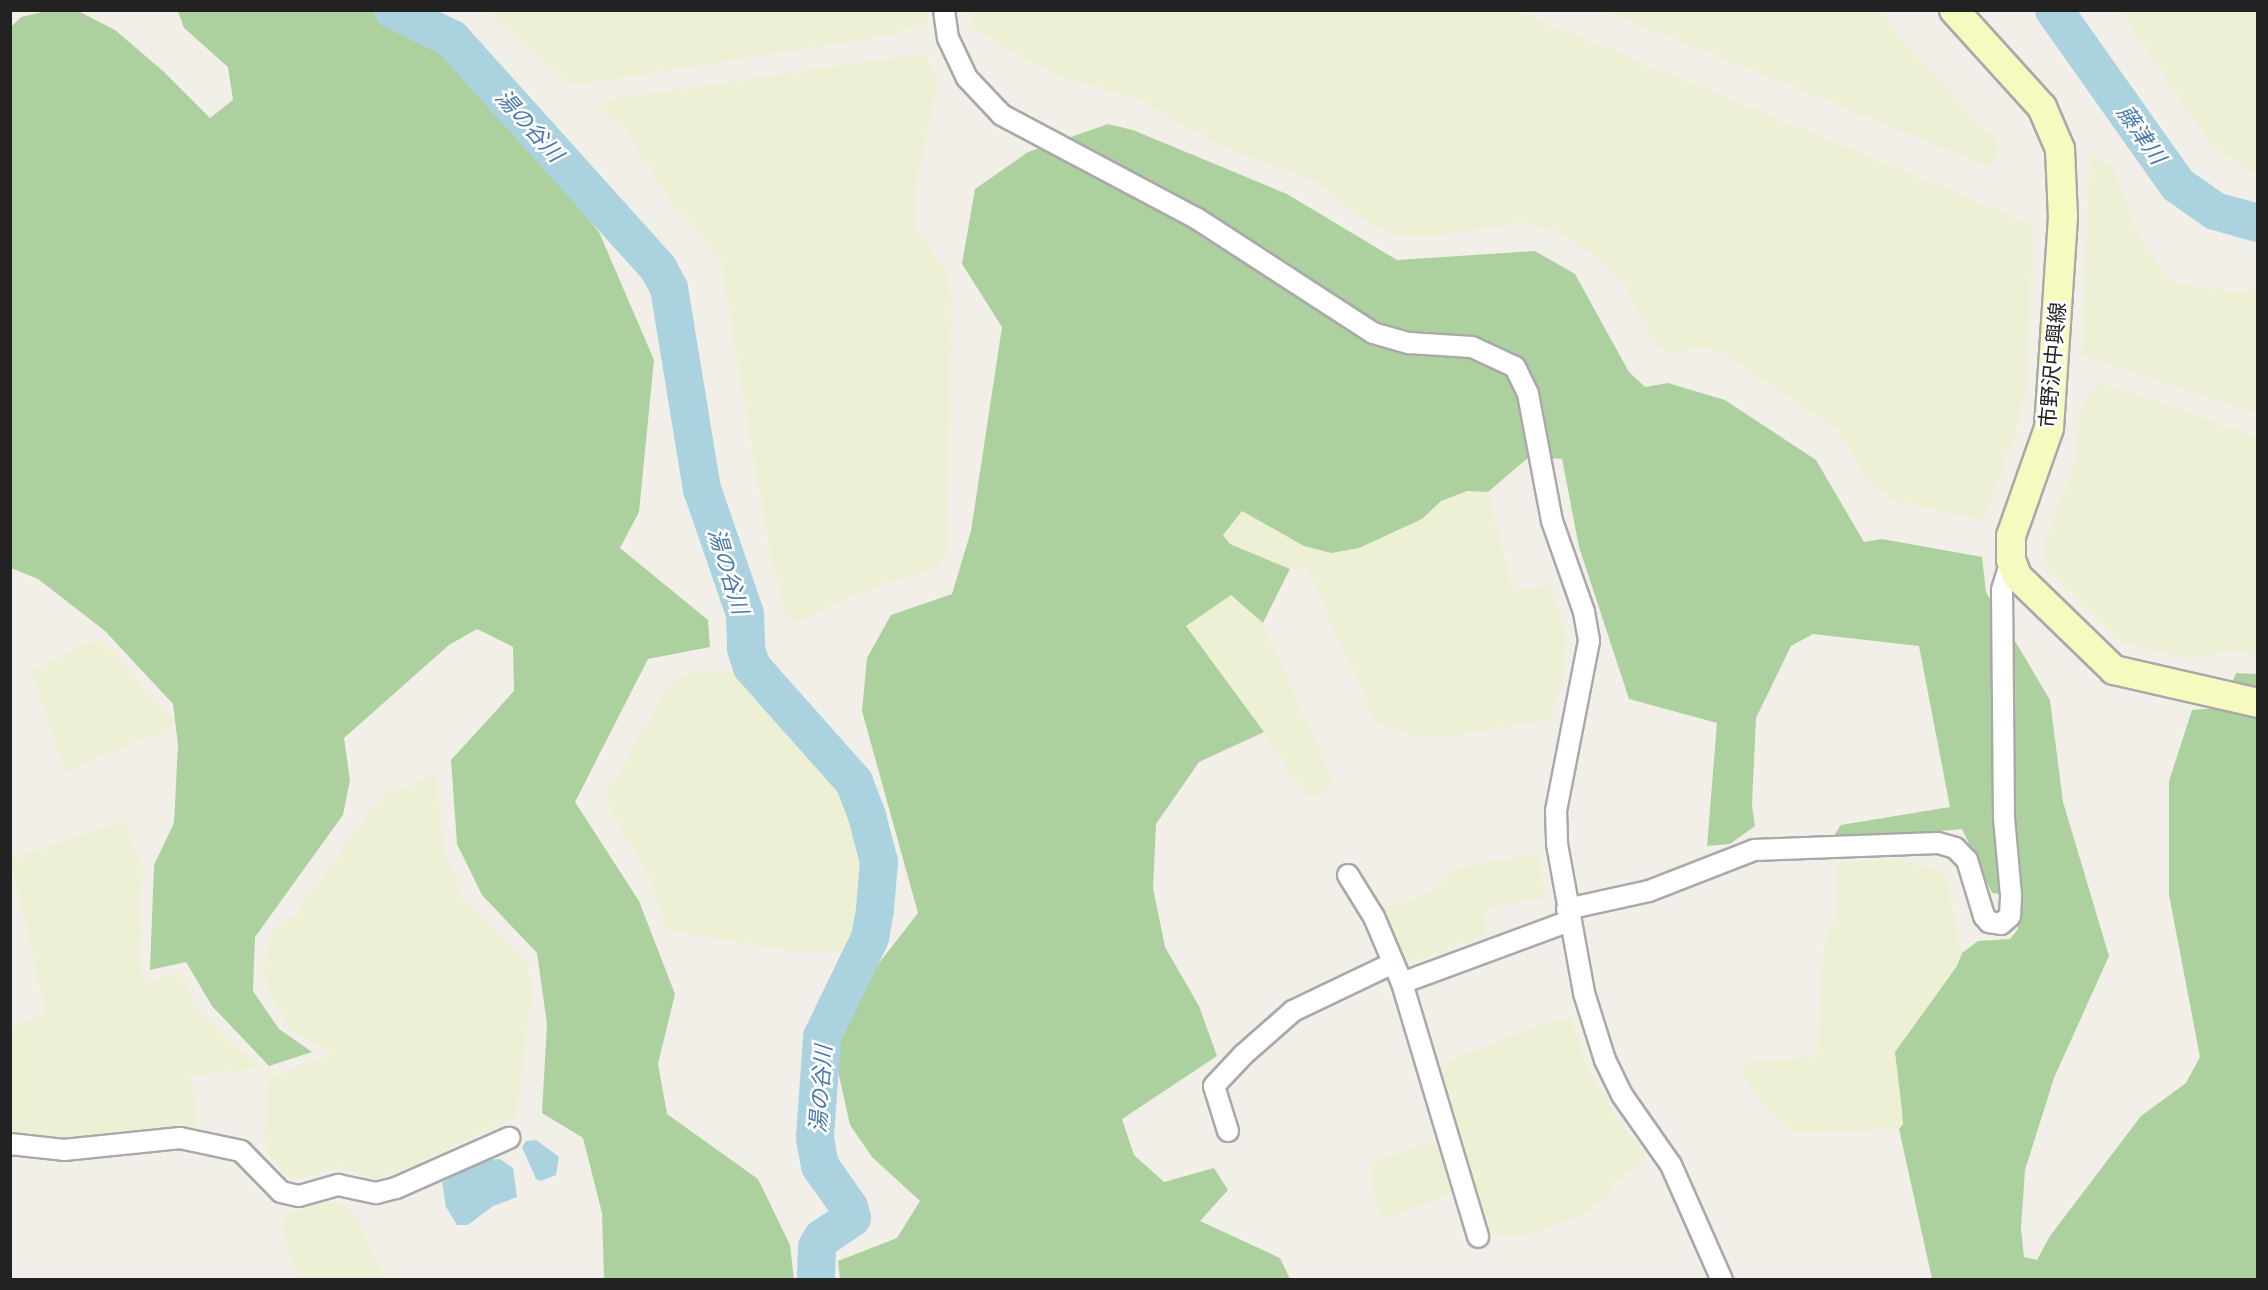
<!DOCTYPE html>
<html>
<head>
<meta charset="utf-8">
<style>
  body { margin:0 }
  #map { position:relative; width:2268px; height:1290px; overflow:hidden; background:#f2efe9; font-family:Barlow,"Noto Sans JP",sans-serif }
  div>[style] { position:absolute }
  .farmland>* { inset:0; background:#eef0d5 }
  .forest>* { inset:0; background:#add19e }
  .water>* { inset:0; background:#aad3df }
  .river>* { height:38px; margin:-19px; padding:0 19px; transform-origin:19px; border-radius:19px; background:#aad3df }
  .roads { filter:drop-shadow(2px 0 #a9a9a9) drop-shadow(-2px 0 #a9a9a9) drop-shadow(0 2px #a9a9a9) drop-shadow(0 -2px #a9a9a9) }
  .street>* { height:20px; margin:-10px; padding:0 10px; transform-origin:10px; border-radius:10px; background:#fff }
  .secondary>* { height:28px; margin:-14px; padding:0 14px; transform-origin:14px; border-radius:14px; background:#f7fabf }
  span { translate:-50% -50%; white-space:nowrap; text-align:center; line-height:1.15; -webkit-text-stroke:5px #fff; paint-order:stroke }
  .street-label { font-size:21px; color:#222 }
  .water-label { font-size:22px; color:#4a7aab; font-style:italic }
  .frame { position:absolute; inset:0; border:12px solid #222; pointer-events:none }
</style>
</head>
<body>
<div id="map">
  <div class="farmland">
    <div style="clip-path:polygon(927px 10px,929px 21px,892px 35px,569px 86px,488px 11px)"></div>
    <div style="clip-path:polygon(969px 11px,1518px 11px,2034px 225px,2026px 392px,2016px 431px,1983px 520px,1894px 501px,1868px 480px,1839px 431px,1725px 354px,1703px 348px,1671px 352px,1659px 348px,1623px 283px,1595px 255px,1556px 232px,1522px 223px,1427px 237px,1398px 236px,1368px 223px,1317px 182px,1216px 144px,1139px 100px,1055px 75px,1011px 52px,972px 26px)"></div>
    <div style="clip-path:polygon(1605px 11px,1878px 11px,1980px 126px,1995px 136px,2000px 149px,1990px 167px)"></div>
    <div style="clip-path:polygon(2120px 11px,2257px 11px,2257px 174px,2215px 150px)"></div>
    <div style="clip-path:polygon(926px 53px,938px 85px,914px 197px,916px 226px,947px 275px,952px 297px,947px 556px,937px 568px,878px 586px,794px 623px,785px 613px,770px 556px,720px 259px,671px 203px,626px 130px,598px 109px,605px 100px)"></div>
    <div style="clip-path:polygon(2095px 153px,2113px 168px,2143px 245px,2175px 283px,2239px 292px,2257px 289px,2257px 414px,2082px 355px,2089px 155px)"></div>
    <div style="clip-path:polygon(2099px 381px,2257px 437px,2257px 656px,2235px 651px,2187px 658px,2121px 642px,2049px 570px,2043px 544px,2076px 461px,2079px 414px)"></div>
    <div style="clip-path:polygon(1467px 491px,1488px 492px,1514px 592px,1549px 584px,1567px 634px,1563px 679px,1550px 719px,1452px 736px,1415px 736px,1376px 722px,1307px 569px,1290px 569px,1230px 544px,1223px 535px,1242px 511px,1304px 546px,1331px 553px,1359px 548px,1414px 524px,1441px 501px)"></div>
    <div style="clip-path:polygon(1231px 595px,1263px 623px,1334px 783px,1321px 794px,1309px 797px,1294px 780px,1264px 732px,1185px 626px)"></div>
    <div style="clip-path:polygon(103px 639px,149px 695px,178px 720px,159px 733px,65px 772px,31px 671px,75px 647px)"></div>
    <div style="clip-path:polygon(699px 672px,735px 672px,762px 697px,838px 790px,856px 827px,861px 870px,855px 923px,843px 950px,793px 951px,668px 931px,646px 870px,609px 809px,607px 792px,665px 693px,681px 676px)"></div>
    <div style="clip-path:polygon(437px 774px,444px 851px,463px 898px,527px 962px,532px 991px,517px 1117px,391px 1175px,374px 1179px,340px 1167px,299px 1179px,287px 1176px,272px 1160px,264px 1141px,267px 1078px,330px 1054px,289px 1028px,267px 989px,263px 969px,269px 943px,275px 929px,296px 914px,380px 797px)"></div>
    <div style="clip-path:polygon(123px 821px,145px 870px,138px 906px,142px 929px,139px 954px,145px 983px,181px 972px,195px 1009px,262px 1068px,191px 1076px,198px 1129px,63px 1141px,11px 1131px,11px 1028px,45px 1014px,10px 859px)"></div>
    <div style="clip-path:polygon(1539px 853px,1546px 897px,1484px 909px,1487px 934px,1407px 965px,1379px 907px,1400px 904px,1431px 890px,1457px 868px)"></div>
    <div style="clip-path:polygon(1899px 859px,1941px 871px,1948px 884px,1962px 953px,1957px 966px,1895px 1052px,1903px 1124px,1899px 1129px,1801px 1133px,1786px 1128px,1742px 1077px,1743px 1069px,1750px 1062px,1811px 1057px,1817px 1049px,1823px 948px,1838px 908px,1837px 863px)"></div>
    <div style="clip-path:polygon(1572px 1017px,1586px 1063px,1608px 1104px,1647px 1158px,1613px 1185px,1604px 1199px,1584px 1214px,1532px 1234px,1506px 1237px,1490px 1232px,1480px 1215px,1435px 1066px,1543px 1024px)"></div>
    <div style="clip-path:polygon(1434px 1141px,1453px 1193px,1383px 1220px,1375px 1198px,1370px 1163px)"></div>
    <div style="clip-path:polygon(342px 1202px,355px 1214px,386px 1279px,298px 1279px,281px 1227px,285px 1216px,313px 1205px)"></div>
  </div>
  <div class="forest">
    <div style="clip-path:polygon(51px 10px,78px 11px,115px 30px,163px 71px,210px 118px,233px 100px,228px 67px,184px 28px,178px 11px,386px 11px,447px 44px,599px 232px,654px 360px,639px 512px,620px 548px,708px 620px,710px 647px,648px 659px,575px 802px,639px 901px,675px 994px,658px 1064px,667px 1114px,758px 1179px,790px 1245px,794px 1279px,604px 1279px,602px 1213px,583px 1138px,542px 1113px,547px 1024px,537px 953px,482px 895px,457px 844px,451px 760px,514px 691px,513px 647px,477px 629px,449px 645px,344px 738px,350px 780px,343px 815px,255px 937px,253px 991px,279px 1029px,312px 1052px,269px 1066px,212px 1006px,186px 962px,150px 970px,154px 865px,174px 823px,178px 745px,173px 704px,105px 631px,38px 579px,11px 568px,11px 27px,21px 17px)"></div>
    <div style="clip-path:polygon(1108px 124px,1133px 130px,1287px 194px,1397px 260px,1535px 251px,1575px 274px,1629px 372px,1645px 387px,1668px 383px,1725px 400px,1816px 460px,1864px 542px,1882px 539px,1982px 557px,1986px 592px,2050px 700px,2063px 802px,2109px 956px,2054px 1078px,2025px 1170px,2021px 1229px,2024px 1257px,2037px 1260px,2050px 1236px,2141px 1116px,2186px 1083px,2200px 1057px,2169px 895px,2169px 781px,2192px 710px,2222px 708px,2236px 673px,2257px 674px,2257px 1279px,1932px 1279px,1899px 1129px,1903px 1124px,1902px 1111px,1895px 1052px,1957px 966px,1962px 953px,1978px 941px,2010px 939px,2018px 929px,2019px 896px,1992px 893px,1962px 829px,1844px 840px,1835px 834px,1841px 825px,1950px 807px,1919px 646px,1813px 634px,1791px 646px,1756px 718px,1752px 805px,1755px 826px,1730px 844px,1707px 846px,1717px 723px,1629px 699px,1579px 547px,1562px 459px,1529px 457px,1488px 492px,1467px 491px,1441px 501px,1422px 519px,1359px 548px,1331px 553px,1304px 546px,1242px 511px,1223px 535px,1230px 544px,1290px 569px,1263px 623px,1231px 595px,1186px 626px,1264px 732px,1199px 762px,1156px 824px,1153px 888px,1165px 947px,1199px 1006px,1217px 1056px,1122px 1119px,1134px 1155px,1164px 1182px,1214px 1168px,1228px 1190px,1200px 1221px,1280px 1258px,1290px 1279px,840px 1279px,838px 1261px,897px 1238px,920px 1201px,872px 1157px,850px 1125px,832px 1044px,869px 976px,918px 913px,862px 711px,867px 658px,891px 615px,952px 594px,971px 531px,1002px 327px,962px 264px,975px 189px,1028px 152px)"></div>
  </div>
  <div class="water">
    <div style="clip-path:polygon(536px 1140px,559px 1157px,556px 1175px,541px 1181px,536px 1179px,522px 1147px,526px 1141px)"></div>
    <div style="clip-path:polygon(500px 1159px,513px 1168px,517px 1197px,493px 1206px,468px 1225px,457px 1225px,446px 1207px,442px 1182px,484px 1160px)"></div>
  </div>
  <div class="river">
    <div style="left:393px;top:10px;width:66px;rotate:26.2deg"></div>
    <div style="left:452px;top:39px;width:308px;rotate:48deg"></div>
    <div style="left:658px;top:268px;width:23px;rotate:61deg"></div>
    <div style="left:669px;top:288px;width:204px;rotate:80.7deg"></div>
    <div style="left:702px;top:489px;width:132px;rotate:71deg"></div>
    <div style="left:745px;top:614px;width:35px;rotate:88deg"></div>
    <div style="left:746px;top:649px;width:19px;rotate:72deg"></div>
    <div style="left:752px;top:667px;width:154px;rotate:48.4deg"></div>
    <div style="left:854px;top:782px;width:36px;rotate:69deg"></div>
    <div style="left:867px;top:816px;width:48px;rotate:75.4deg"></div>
    <div style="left:879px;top:862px;width:48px;rotate:94.8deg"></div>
    <div style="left:875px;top:910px;width:28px;rotate:100deg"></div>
    <div style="left:870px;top:938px;width:110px;rotate:115.9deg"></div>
    <div style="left:822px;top:1037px;width:101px;rotate:94deg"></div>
    <div style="left:815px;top:1138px;width:28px;rotate:80deg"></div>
    <div style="left:820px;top:1166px;width:50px;rotate:54.7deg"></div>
    <div style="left:849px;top:1207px;width:11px;rotate:75deg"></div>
    <div style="left:852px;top:1218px;width:36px;rotate:146deg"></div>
    <div style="left:822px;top:1238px;width:10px;rotate:119deg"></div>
    <div style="left:817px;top:1247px;width:33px;rotate:92deg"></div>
    <div style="left:2054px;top:10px;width:214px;rotate:54.7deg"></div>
    <div style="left:2178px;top:185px;width:45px;rotate:35.1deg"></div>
    <div style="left:2215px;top:211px;width:45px;rotate:15.6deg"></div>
  </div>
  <div class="roads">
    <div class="street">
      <div style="left:944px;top:10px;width:28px;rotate:82deg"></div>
      <div style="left:948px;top:38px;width:44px;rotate:64.6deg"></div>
      <div style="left:967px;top:78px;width:51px;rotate:46.6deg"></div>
      <div style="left:1002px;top:115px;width:220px;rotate:28deg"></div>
      <div style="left:1196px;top:218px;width:211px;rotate:33deg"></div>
      <div style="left:1373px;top:333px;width:37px;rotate:16deg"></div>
      <div style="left:1409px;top:343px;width:63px;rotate:3.6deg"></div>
      <div style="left:1472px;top:347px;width:47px;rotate:24.9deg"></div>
      <div style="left:1515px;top:367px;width:30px;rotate:64deg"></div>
      <div style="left:1528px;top:394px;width:129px;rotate:79.3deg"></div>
      <div style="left:1552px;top:521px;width:96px;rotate:70.6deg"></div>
      <div style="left:1584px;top:612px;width:29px;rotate:80deg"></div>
      <div style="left:1589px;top:641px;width:173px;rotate:101deg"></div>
      <div style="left:1556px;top:811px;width:33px;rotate:88deg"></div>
      <div style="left:1557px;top:844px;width:151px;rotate:79.7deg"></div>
      <div style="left:1584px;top:993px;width:70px;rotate:72.6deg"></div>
      <div style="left:1605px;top:1060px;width:39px;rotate:64deg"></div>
      <div style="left:1622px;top:1095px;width:85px;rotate:55deg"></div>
      <div style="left:1671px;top:1165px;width:126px;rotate:66.1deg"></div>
      <div style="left:1348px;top:875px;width:49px;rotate:58.2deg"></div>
      <div style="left:1374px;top:917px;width:72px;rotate:67deg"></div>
      <div style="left:1402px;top:983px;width:265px;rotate:73.3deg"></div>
      <div style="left:1567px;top:909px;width:84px;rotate:-12.4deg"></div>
      <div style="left:1649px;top:891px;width:113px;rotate:-21.3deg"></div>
      <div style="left:1754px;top:850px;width:184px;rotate:-2.2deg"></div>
      <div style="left:1938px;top:843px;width:18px;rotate:16deg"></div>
      <div style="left:1955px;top:848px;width:17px;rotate:45deg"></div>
      <div style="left:1967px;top:860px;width:59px;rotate:73.1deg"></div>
      <div style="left:1984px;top:916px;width:8px;rotate:50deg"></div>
      <div style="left:1989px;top:922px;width:12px;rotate:9deg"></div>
      <div style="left:2001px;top:924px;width:12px;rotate:-42deg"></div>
      <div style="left:2010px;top:916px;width:21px;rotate:-87deg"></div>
      <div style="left:2011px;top:895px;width:77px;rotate:-95.2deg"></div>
      <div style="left:2004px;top:818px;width:228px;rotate:-90.5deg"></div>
      <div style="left:2002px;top:590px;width:31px;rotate:-73deg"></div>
      <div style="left:1402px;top:983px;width:179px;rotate:-20.3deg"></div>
      <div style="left:1228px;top:1131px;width:47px;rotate:-107.3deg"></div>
      <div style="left:1214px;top:1086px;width:42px;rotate:-46.9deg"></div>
      <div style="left:1243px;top:1055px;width:67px;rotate:-41.3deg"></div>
      <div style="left:1293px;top:1011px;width:111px;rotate:-25.6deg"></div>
      <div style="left:10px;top:1144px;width:54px;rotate:6.3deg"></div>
      <div style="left:64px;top:1150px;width:117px;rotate:-5.9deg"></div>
      <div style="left:180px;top:1138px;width:62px;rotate:12deg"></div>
      <div style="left:241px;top:1151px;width:57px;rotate:45.7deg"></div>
      <div style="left:281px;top:1192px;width:18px;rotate:13deg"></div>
      <div style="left:299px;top:1196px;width:41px;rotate:-15.8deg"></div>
      <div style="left:338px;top:1185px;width:39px;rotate:12deg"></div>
      <div style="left:376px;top:1193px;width:21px;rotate:-14deg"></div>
      <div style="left:396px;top:1188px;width:124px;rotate:-23.9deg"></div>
    </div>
    <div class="secondary">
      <div style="left:1954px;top:10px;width:131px;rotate:47.8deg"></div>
      <div style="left:2042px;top:107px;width:46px;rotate:66.8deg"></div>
      <div style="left:2060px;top:149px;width:68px;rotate:87.5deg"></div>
      <div style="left:2063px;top:217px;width:211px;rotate:93.8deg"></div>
      <div style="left:2049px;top:428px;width:114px;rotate:109.4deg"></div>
      <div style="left:2011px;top:536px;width:24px;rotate:90deg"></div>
      <div style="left:2011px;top:560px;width:17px;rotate:69deg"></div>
      <div style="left:2017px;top:576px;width:135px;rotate:44.1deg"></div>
      <div style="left:2114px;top:670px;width:148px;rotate:12.9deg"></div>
    </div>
  </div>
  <div class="street-label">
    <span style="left:2052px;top:365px;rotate:-85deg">市野沢中興線</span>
  </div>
  <div class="water-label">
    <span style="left:530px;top:125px;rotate:48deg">湯の谷川</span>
    <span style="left:2142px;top:134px;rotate:55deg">藤津川</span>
    <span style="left:729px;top:571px;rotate:73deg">湯の谷川</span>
    <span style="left:820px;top:1089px;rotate:-86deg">湯の谷川</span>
  </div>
  <div class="frame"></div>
</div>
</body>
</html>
